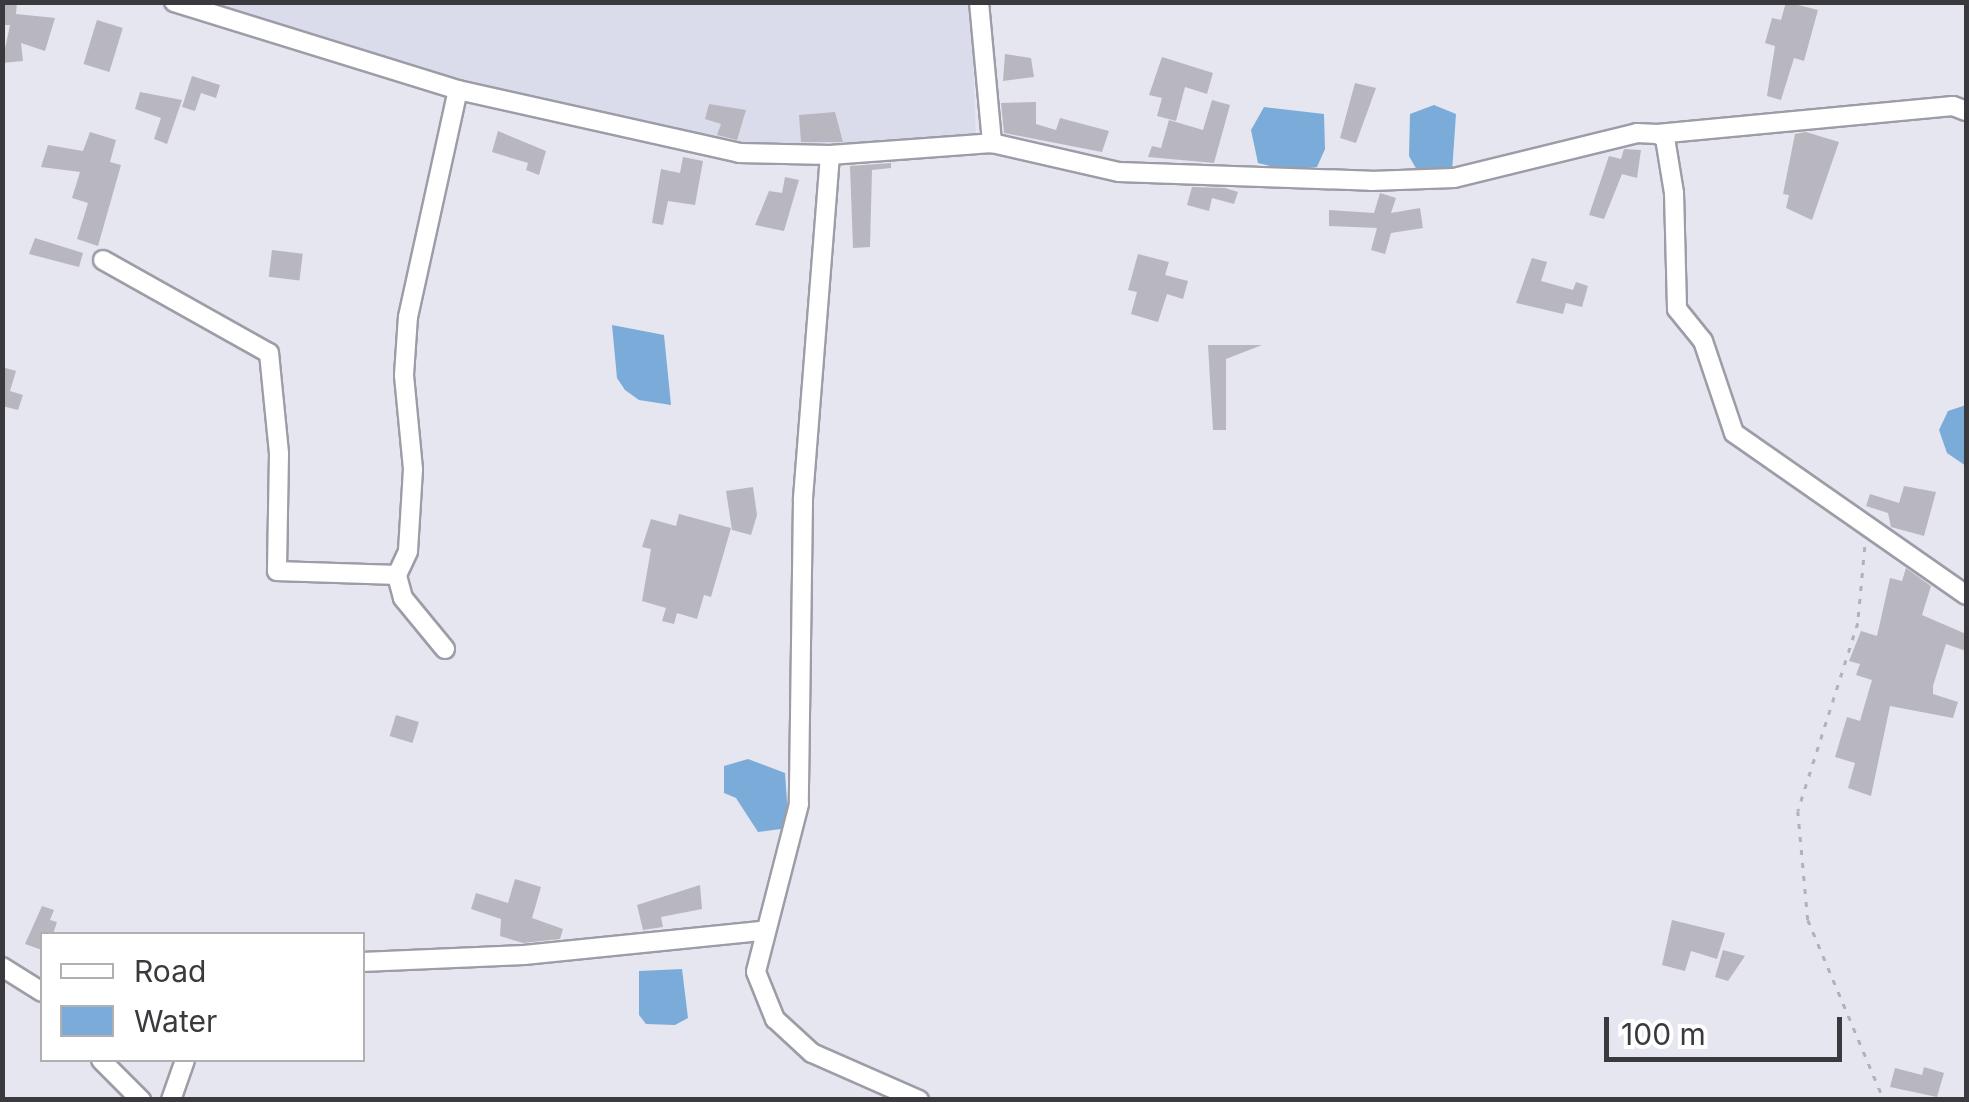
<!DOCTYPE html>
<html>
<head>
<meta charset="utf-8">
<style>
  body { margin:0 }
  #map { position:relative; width:1969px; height:1102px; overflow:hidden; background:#e5e6ef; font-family:Inter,sans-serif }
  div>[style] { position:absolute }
  .built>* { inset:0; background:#dadcec }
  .water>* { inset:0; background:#7bacd9 }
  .building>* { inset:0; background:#b8b7bf; transform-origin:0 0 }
  .path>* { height:2.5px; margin-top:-1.25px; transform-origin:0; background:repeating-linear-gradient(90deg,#b0b1b9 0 5px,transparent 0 13px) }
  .roads { filter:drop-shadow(2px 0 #9c9da6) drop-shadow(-2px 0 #9c9da6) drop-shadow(0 2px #9c9da6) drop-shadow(0 -2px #9c9da6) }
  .street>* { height:18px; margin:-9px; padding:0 9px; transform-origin:9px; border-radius:9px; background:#fff }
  span { translate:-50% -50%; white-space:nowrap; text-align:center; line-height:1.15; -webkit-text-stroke:8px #fff; paint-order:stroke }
  .frame { position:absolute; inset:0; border:5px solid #3a3a3e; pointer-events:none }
  .legend { position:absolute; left:40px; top:932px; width:325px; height:130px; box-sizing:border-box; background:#fff; border:2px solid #b0b0b2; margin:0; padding:12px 18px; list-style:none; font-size:30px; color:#3a3a3e }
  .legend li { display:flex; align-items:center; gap:20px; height:50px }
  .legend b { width:50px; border:2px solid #b0b0b2 }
  .scale { position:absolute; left:1604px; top:1017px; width:238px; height:45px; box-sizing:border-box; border:5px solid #3a3a3e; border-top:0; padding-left:12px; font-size:30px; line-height:35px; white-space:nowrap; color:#3a3a3e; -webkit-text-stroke:8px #fff; paint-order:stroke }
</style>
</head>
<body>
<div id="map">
  <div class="built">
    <div style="clip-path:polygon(190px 3px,971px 3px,976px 141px,796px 151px,748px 144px,493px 92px)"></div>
  </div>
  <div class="water">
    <div style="clip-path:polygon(1434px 105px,1456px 114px,1452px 172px,1418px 172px,1409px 156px,1410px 114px)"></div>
    <div style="clip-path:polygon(1264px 107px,1324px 114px,1325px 149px,1317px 167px,1286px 170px,1258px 163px,1251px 130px)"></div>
    <div style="clip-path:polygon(612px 325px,664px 335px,671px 405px,639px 400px,625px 390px,617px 378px)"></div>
    <div style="clip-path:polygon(1966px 405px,1966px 466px,1947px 453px,1939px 430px,1948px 411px)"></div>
    <div style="clip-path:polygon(748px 759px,785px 773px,788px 817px,781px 829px,758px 832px,736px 798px,724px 793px,724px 766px)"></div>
    <div style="clip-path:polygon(682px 969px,688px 1018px,675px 1025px,646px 1024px,639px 1015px,639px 971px)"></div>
  </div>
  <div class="building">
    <div style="clip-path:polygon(2px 2px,17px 2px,16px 14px,55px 18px,45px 51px,21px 43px,23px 61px,2px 63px,10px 25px,2px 25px)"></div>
    <div style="clip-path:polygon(1786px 2px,1818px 10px,1804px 61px,1794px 58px,1781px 100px,1767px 96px,1775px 46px,1765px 43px,1772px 18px,1781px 20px)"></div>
    <div style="left:97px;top:20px;width:27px;height:46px;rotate:17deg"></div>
    <div style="clip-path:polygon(1005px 54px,1031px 58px,1034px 77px,1003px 81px)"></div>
    <div style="clip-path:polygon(1162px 57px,1213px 73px,1207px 94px,1185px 87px,1176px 121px,1157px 116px,1162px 98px,1149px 95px)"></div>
    <div style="clip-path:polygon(192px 76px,220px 85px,216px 98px,201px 93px,195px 111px,182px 107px)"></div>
    <div style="clip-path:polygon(1355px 83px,1376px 88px,1356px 143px,1340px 138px)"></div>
    <div style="clip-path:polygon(140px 92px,182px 100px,167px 144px,154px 139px,161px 118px,135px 109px)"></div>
    <div style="clip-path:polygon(1212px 100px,1230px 105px,1214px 163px,1148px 157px,1152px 146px,1161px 148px,1169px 120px,1203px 130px)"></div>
    <div style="clip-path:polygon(1036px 102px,1036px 124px,1056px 130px,1060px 118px,1109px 131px,1102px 152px,1004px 133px,1001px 103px)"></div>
    <div style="clip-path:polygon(709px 104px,746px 110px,737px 140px,717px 135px,721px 124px,705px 119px)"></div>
    <div style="clip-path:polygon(835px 112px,843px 142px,801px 142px,799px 115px)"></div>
    <div style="clip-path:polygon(498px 131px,546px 151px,539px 175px,526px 170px,528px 163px,492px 152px)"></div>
    <div style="clip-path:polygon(90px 132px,116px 140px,110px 162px,121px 165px,98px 246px,77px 239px,88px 203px,72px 198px,80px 172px,41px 167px,48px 145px,83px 151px)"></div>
    <div style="clip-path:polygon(1806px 132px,1839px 142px,1812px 220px,1786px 208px,1789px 195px,1783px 194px,1795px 134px)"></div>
    <div style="clip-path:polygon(1624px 149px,1641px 150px,1637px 178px,1622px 174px,1604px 219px,1589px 215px,1609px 156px,1621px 159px)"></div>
    <div style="clip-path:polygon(683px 157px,703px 161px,695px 205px,668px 201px,663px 225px,652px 223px,661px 169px,680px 173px)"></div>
    <div style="clip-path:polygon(891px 163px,891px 168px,872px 170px,870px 247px,853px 248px,850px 166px)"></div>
    <div style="clip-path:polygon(785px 177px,799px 180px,784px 231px,755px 225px,769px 191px,782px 193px)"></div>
    <div style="clip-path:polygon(1192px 187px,1225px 188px,1238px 192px,1234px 204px,1212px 198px,1209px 211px,1187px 205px)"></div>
    <div style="clip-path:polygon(1380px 193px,1396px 198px,1391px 213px,1420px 208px,1423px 228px,1391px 233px,1385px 254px,1371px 250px,1377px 228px,1329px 226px,1329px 210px,1374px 213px)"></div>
    <div style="clip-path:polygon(35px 238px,83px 253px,79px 267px,29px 254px)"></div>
    <div style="left:272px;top:250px;width:31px;height:27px;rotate:7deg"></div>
    <div style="clip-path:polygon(1138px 254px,1169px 262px,1165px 275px,1188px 281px,1183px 299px,1167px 294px,1158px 322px,1131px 314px,1137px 292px,1128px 290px)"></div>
    <div style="clip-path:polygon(1532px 258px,1547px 262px,1541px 281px,1573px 290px,1576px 282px,1588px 286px,1582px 307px,1566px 303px,1563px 314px,1516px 303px)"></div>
    <div style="clip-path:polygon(1208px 345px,1262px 345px,1226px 359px,1226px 430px,1213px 430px)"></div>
    <div style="clip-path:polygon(2px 367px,16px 371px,10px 391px,23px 395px,18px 410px,2px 406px)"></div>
    <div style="clip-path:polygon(1904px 486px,1936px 492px,1924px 536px,1891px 527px,1888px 513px,1866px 506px,1870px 494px,1899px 503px)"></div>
    <div style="clip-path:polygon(753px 487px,757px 515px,751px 535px,732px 530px,726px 491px)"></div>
    <div style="clip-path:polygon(679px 514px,731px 528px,711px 597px,704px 595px,697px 619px,677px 613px,674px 624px,662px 621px,666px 608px,642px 601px,651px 549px,642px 547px,651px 519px,676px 526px)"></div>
    <div style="clip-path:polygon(1906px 568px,1931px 586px,1922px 615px,1966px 634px,1966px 651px,1946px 644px,1933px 686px,1933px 694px,1958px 702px,1953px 718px,1890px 706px,1871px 796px,1848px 788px,1855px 763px,1835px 757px,1847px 717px,1860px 721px,1872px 680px,1856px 675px,1860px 664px,1849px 661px,1861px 631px,1877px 636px,1890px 578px,1902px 581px)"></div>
    <div style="left:396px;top:715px;width:24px;height:22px;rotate:17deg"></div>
    <div style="clip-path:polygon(515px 879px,541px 887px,532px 918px,563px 929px,560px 939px,523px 943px,500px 936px,501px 919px,471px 909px,476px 893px,508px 903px)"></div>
    <div style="clip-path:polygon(700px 885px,702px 909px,661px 917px,663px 927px,643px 930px,637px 905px)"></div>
    <div style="clip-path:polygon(42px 906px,54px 910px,50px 920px,57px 922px,53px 934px,42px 934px,42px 950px,25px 944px)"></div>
    <div style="clip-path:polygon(1672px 920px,1725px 933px,1717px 959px,1691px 951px,1685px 971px,1662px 965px)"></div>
    <div style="clip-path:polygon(1723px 950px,1745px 956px,1728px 981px,1715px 977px)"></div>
    <div style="clip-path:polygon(1924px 1067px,1944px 1073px,1937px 1097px,1890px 1087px,1895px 1068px,1922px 1075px)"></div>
  </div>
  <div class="path">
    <div style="left:1865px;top:547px;width:76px;rotate:95.3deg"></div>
    <div style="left:1858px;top:623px;width:197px;rotate:107.7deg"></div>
    <div style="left:1798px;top:811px;width:109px;rotate:84.8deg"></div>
    <div style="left:1808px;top:920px;width:195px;rotate:67.1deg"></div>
  </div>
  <div class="roads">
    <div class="street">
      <div style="left:174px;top:2px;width:297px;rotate:17.2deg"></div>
      <div style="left:458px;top:90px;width:288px;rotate:12.6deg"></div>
      <div style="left:739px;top:153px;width:91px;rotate:1.3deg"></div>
      <div style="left:830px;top:155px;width:347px;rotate:94.5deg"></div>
      <div style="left:803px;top:501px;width:303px;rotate:90.8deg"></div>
      <div style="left:799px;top:804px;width:173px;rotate:104.4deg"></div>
      <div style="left:756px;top:972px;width:51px;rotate:68deg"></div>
      <div style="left:775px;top:1019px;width:50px;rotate:42.6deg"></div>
      <div style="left:812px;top:1053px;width:117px;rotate:23.7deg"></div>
      <div style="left:979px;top:2px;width:142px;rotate:84.7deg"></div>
      <div style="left:1657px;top:134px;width:297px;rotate:-5.4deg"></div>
      <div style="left:1953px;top:106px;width:14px;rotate:21deg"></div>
      <div style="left:830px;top:155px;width:162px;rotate:-4.2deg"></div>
      <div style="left:992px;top:143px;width:130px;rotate:12.9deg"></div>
      <div style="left:1119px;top:172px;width:252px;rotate:2deg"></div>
      <div style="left:1371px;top:181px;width:83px;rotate:-2.1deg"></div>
      <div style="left:1454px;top:178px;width:188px;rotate:-13.8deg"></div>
      <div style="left:1637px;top:133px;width:20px;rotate:3deg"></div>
      <div style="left:1657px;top:134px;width:9px;rotate:27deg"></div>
      <div style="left:1665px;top:138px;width:56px;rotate:80.7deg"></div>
      <div style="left:1674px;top:193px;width:116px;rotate:88.5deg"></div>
      <div style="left:1677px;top:309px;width:41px;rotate:50.9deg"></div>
      <div style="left:1703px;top:341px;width:97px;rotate:71.4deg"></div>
      <div style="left:1734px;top:433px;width:283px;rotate:34.9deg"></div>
      <div style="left:103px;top:260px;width:190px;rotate:29.3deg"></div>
      <div style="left:269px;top:353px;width:101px;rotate:84.3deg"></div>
      <div style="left:279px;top:454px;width:117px;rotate:91deg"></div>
      <div style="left:277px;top:571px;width:120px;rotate:1.9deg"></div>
      <div style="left:445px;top:649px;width:66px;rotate:-129.5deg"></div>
      <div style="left:403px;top:598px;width:24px;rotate:-105deg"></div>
      <div style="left:397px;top:575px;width:26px;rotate:-65deg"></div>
      <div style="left:408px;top:551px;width:82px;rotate:-86.5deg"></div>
      <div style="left:413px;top:469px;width:94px;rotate:-95.5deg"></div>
      <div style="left:404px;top:375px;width:58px;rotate:-86.1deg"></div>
      <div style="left:408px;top:317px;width:232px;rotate:-77.6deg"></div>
      <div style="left:362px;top:962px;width:162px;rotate:-2.5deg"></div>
      <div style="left:524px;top:955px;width:238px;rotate:-5.8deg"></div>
      <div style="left:2px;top:967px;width:47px;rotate:32deg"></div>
      <div style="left:101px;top:1060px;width:57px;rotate:45deg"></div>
      <div style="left:171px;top:1100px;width:42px;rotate:-70.7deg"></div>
    </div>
  </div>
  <div class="frame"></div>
  <ul class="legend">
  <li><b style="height:12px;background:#fff"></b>Road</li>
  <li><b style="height:28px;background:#7bacd9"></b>Water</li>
  </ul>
  <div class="scale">100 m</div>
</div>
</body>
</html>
